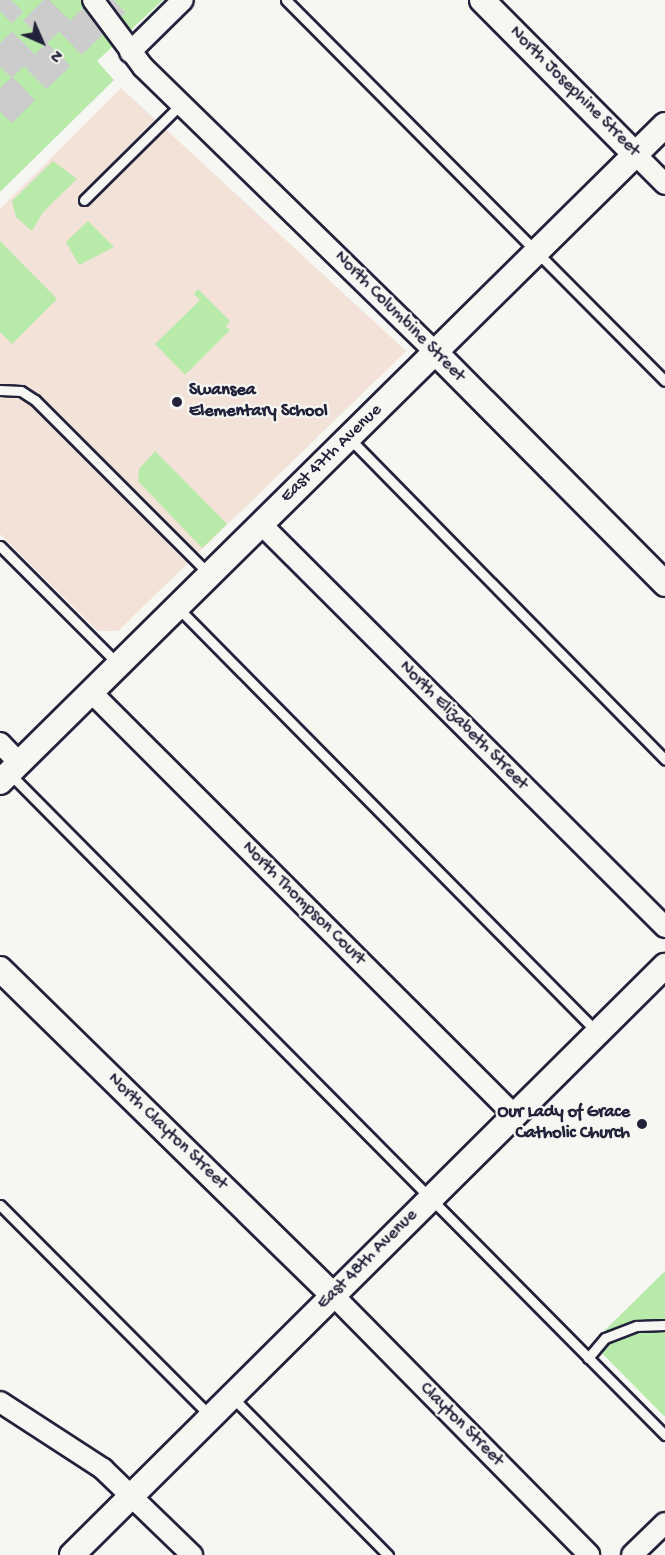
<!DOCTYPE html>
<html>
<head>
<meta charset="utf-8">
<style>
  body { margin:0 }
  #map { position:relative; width:665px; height:1555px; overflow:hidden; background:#f6f6f2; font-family:"Gochi Hand",sans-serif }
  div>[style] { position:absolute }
  .built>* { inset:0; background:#f2e2d8 }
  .green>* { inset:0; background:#b8eaaa }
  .motorway-tunnel>* { height:33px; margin-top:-16.5px; transform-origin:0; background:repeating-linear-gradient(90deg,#cccccd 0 33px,transparent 0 49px) }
  .roads { filter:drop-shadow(2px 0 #22223b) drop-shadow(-2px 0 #22223b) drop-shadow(0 2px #22223b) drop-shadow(0 -2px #22223b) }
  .service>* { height:9px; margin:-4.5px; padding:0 4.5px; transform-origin:4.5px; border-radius:4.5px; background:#f6f6f2 }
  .minor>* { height:20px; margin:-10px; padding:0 10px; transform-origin:10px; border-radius:10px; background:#f6f6f2 }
  .tertiary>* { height:24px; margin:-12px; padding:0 12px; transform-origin:12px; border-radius:12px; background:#f6f6f2 }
  .dots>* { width:16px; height:16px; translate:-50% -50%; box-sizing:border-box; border:3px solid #f6f6f2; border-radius:50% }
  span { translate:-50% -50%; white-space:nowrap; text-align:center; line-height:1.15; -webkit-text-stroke:4.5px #f6f6f2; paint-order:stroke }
  .street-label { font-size:18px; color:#22223b }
  .poi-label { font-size:18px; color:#22223b; font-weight:700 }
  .left { translate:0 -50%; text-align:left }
  .right { translate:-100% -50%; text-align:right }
  .north { position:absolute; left:12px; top:12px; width:60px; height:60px; -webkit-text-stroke:4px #f6f6f2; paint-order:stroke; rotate:135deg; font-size:16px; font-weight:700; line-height:24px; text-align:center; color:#22223b }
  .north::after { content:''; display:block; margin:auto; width:21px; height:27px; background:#22223b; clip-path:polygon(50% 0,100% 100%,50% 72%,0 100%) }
</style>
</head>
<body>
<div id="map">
  <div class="built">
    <div style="clip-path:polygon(121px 88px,406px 351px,118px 631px,98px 631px,0 534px,0 209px)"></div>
  </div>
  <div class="green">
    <div style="clip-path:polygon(0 0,163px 0,97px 61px,114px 80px,0 192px)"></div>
    <div style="clip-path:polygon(53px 161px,77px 179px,43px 212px,32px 231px,16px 217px,12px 201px)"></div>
    <div style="clip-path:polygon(88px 221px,114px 247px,79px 265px,66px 242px)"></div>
    <div style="clip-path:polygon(0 241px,57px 299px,12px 344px,0 332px)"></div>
    <div style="clip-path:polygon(198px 289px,230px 321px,226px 326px,230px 330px,185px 375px,155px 344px,200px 300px,194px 294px)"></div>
    <div style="clip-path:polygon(155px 451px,227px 524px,202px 548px,138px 481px,139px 469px)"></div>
    <div style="clip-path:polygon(665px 1271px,665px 1417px,592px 1343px)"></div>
  </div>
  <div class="motorway-tunnel">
    <div style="left:0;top:11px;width:16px;rotate:-45deg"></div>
    <div style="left:0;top:66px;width:94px;rotate:-44.6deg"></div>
    <div style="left:0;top:111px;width:159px;rotate:-44.2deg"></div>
  </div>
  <div class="roads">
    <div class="service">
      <div style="left:286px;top:0;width:537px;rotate:45.15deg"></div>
      <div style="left:84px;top:200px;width:136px;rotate:-44.7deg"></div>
      <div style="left:0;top:390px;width:21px;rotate:3deg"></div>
      <div style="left:21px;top:391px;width:17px;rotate:33deg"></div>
      <div style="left:35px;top:400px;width:247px;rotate:45deg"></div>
      <div style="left:349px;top:438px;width:451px;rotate:45.5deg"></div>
      <div style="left:0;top:546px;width:165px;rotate:45deg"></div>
      <div style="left:179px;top:609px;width:595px;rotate:45.34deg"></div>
      <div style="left:10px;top:774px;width:931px;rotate:45.26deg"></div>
      <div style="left:0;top:1205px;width:299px;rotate:45.1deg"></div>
      <div style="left:588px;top:1358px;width:26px;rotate:-50deg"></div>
      <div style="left:605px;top:1338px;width:34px;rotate:-21deg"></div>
      <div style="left:637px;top:1326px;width:28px;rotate:-2deg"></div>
      <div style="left:233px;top:1398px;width:221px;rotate:45.4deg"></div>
    </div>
    <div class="minor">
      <div style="left:93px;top:0;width:84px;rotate:53.3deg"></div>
      <div style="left:143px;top:67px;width:408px;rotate:44.3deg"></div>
      <div style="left:130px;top:52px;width:74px;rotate:-44.5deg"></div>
      <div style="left:636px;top:155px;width:41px;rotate:45deg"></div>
      <div style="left:261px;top:524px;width:571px;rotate:44.93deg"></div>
      <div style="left:91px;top:692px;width:598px;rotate:45deg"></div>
      <div style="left:0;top:743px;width:28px;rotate:46deg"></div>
      <div style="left:333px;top:1295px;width:365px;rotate:45.4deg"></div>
      <div style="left:0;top:1402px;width:123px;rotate:33deg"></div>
      <div style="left:103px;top:1469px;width:124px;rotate:44deg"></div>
      <div style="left:632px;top:1555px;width:46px;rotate:-44.1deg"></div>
    </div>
    <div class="tertiary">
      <div style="left:482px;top:0;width:218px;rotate:45.2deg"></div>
      <div style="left:435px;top:352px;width:327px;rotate:45.2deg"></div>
      <div style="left:0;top:782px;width:935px;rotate:-44.65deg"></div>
      <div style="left:0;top:969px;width:466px;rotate:44.4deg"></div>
      <div style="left:72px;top:1555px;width:836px;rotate:-44.81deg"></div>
    </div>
  </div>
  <div class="dots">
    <div style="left:177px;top:402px;background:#22223b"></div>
    <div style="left:642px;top:1124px;background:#22223b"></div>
  </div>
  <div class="street-label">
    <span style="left:574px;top:92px;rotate:45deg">North Josephine Street</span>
    <span style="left:399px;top:317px;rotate:45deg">North Columbine Street</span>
    <span style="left:332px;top:454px;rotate:-44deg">East 47th Avenue</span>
    <span style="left:463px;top:726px;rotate:45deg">North Elizabeth Street</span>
    <span style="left:303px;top:904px;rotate:45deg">North Thompson Court</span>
    <span style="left:167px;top:1132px;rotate:44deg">North Clayton Street</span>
    <span style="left:368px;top:1260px;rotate:-45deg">East 48th Avenue</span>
    <span style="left:461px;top:1425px;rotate:45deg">Clayton Street</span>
  </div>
  <div class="poi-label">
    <span class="left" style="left:189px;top:402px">Swansea<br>Elementary School</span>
    <span class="right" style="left:630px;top:1124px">Our Lady of Grace<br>Catholic Church</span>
  </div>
  <div class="north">N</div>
</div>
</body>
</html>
